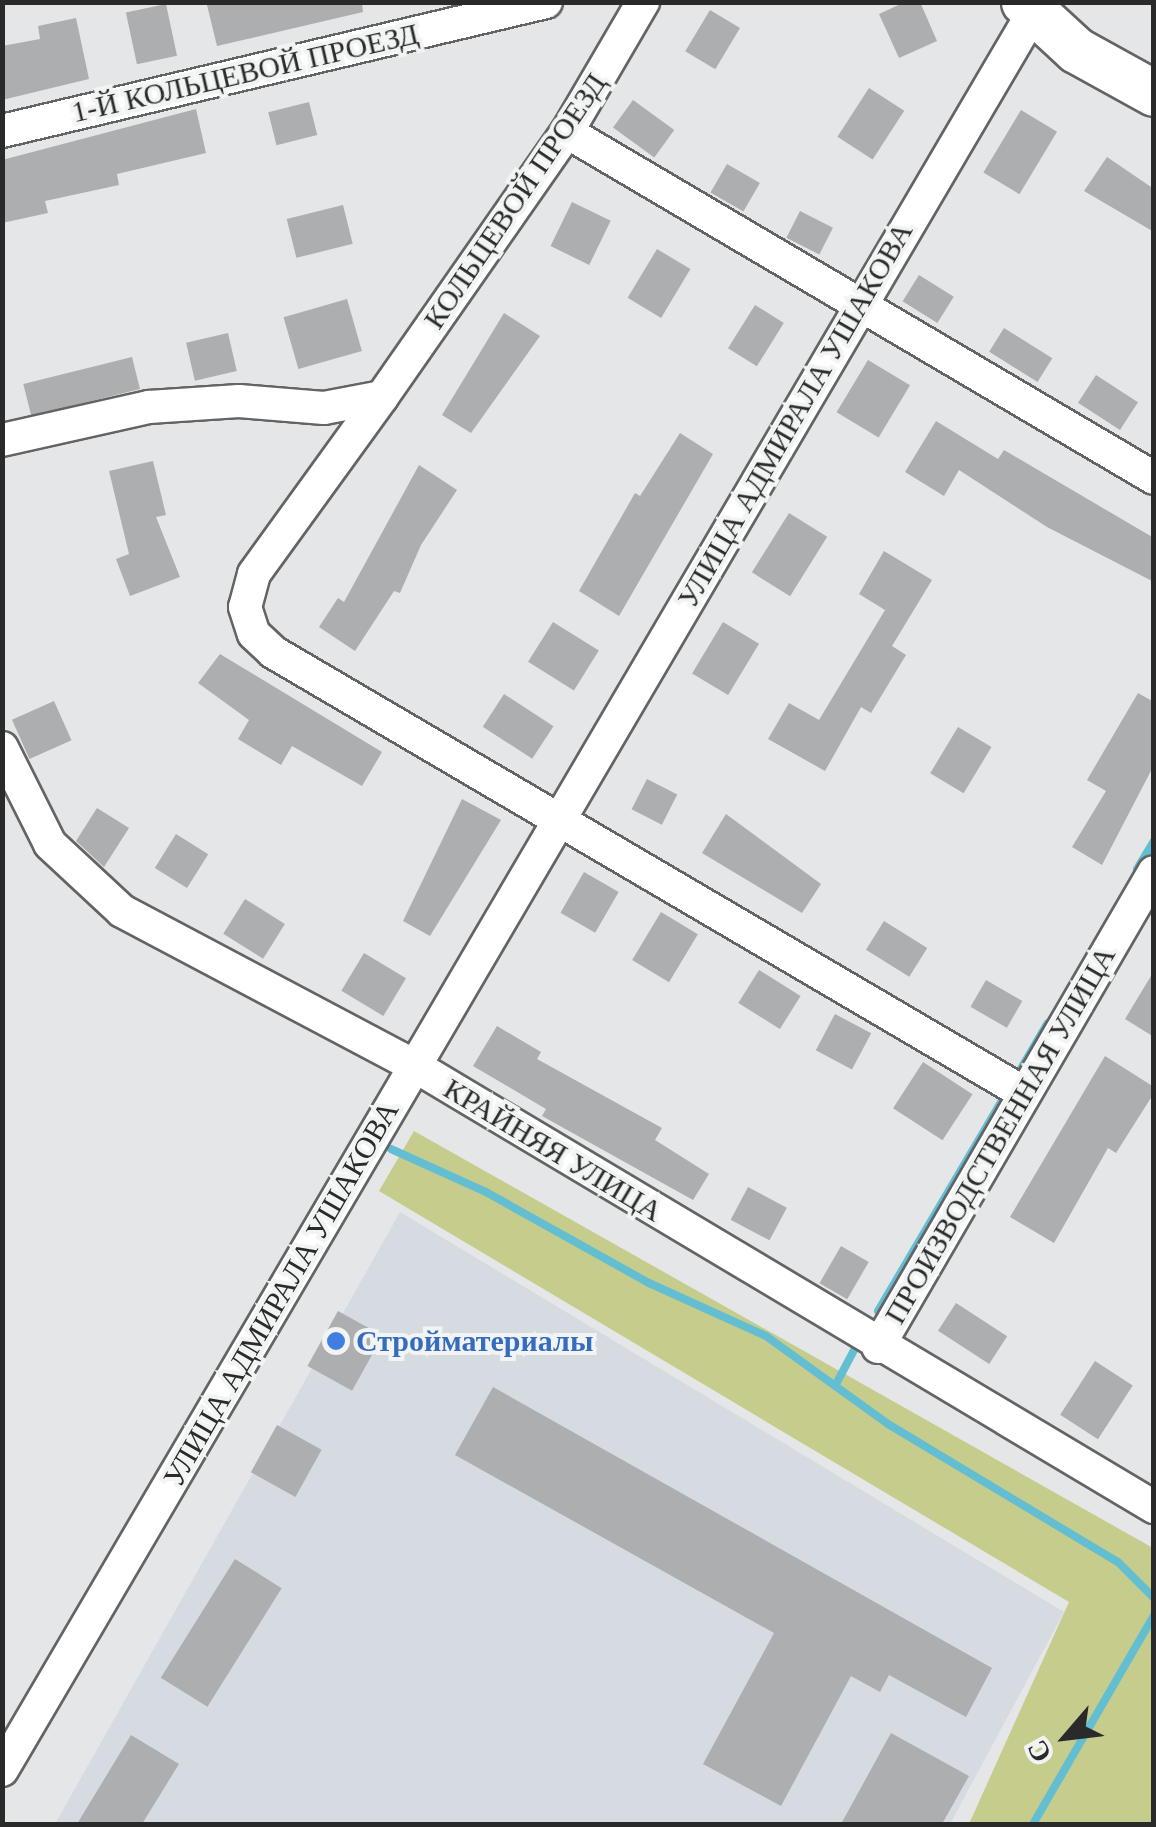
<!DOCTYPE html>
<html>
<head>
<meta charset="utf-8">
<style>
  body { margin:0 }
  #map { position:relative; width:1156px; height:1827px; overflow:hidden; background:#e5e6e7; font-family:Georgia,serif }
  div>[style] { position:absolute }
  .built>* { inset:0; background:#d5dbe1 }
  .green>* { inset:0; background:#c6cc8b }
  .stream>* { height:8px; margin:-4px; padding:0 4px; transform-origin:4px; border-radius:4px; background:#63bed2 }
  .building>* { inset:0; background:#adaeaf; transform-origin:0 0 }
  .roads { filter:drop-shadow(2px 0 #636465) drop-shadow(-2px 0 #636465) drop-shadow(0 2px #636465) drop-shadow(0 -2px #636465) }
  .minor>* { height:32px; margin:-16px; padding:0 16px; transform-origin:16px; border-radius:16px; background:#fff }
  .secondary>* { height:45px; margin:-22.5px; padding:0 22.5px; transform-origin:22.5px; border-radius:22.5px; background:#fff }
  .dots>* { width:28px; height:28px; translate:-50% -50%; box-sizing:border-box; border:5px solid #f2f4f4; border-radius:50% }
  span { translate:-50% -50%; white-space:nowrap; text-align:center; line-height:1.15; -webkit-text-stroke:8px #f2f4f4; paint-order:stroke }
  .street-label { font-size:30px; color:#2a2a2b }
  .shop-label { font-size:30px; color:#366cbe; font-weight:700 }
  .left { translate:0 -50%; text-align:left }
  .frame { position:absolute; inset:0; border:5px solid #2a2a2b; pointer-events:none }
  .north { position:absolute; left:1016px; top:1687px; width:100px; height:100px; -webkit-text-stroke:8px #f2f4f4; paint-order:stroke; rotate:242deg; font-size:28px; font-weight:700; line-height:40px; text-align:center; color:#2a2a2b }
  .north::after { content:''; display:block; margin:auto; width:35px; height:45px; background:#2a2a2b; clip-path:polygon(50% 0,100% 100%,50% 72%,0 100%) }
</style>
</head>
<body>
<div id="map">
  <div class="built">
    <div style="clip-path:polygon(400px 1212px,1064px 1612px,950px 1824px,55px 1824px)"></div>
  </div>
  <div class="green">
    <div style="clip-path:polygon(414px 1131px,1153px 1548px,1153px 1824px,969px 1824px,1069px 1602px,379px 1191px)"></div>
  </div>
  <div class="stream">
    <div style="left:1137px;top:869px;width:33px;rotate:-59deg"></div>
    <div style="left:1019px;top:1072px;width:56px;rotate:-59.7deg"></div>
    <div style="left:391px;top:1149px;width:104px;rotate:24.4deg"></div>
    <div style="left:486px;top:1192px;width:187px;rotate:29.2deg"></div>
    <div style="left:649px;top:1283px;width:128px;rotate:24.4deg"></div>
    <div style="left:766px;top:1336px;width:150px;rotate:35.8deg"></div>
    <div style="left:888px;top:1424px;width:268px;rotate:31deg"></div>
    <div style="left:1118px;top:1562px;width:51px;rotate:45deg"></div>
    <div style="left:878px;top:1311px;width:248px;rotate:-59.5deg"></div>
    <div style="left:835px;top:1386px;width:40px;rotate:-62deg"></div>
    <div style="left:1033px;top:1824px;width:241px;rotate:-59.9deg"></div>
  </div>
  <div class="building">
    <div style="clip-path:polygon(220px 2px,362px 2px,363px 12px,217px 46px,207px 5px)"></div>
    <div style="clip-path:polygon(905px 2px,920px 2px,937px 41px,899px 58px,879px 14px)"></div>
    <div style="left:166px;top:4px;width:53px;height:41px;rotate:78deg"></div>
    <div style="left:710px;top:10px;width:35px;height:48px;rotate:31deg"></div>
    <div style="clip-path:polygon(76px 18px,89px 79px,2px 100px,2px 46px,40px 39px,38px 26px)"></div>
    <div style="left:869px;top:88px;width:42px;height:58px;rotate:33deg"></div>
    <div style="left:633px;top:100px;width:51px;height:34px;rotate:36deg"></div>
    <div style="left:309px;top:102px;width:34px;height:42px;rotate:76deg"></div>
    <div style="clip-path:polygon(196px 109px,206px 153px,117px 174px,119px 185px,45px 201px,48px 213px,2px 223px,2px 160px)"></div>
    <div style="left:1021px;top:110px;width:42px;height:73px;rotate:31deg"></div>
    <div style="clip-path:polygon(1107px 157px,1154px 189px,1154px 232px,1084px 191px)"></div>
    <div style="left:727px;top:164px;width:38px;height:33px;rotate:30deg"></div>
    <div style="left:572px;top:202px;width:43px;height:49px;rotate:26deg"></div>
    <div style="left:343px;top:205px;width:40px;height:58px;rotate:76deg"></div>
    <div style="left:800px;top:211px;width:37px;height:30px;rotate:27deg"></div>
    <div style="left:657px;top:249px;width:39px;height:57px;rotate:31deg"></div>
    <div style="left:919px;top:275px;width:41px;height:31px;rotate:32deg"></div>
    <div style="left:347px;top:299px;width:54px;height:66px;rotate:74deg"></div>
    <div style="left:755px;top:305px;width:34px;height:51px;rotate:32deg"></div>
    <div style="clip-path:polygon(504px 313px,540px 336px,471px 433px,442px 415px)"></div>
    <div style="left:1004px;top:328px;width:57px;height:28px;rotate:32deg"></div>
    <div style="left:228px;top:333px;width:39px;height:43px;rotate:77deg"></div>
    <div style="left:132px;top:357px;width:33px;height:112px;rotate:76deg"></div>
    <div style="left:868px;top:360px;width:49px;height:61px;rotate:31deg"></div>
    <div style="left:1096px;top:375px;width:50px;height:33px;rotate:33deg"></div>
    <div style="clip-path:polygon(936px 421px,998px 459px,1004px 450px,1154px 538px,1154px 582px,1047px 527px,959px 470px,944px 496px,905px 472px)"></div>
    <div style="clip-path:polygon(680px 433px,713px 454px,619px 616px,579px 591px,635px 493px,640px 496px)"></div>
    <div style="clip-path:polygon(153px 461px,166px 515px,156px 517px,180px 577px,130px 596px,116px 559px,129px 554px,109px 471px)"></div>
    <div style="clip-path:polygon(419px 465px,457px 490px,421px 545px,400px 593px,394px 591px,355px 651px,319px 627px,338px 598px,344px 602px)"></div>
    <div style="left:789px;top:513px;width:45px;height:70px;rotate:32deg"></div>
    <div style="clip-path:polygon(884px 551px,932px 580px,892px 646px,906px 655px,871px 713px,861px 707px,825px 771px,768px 739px,789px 703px,819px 720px,885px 610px,859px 594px)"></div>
    <div style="left:553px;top:622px;width:54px;height:47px;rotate:32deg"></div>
    <div style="left:723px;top:622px;width:42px;height:60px;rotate:31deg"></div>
    <div style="clip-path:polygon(220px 654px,382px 752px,362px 786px,292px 746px,281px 765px,238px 739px,249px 720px,198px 683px)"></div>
    <div style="clip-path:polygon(1138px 693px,1154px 702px,1154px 765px,1102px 865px,1072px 847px,1106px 791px,1087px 780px)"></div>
    <div style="left:504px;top:694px;width:59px;height:39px;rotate:33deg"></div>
    <div style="left:54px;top:701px;width:43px;height:46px;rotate:66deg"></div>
    <div style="left:958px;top:727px;width:39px;height:54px;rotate:31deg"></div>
    <div style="left:647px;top:779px;width:34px;height:34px;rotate:27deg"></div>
    <div style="clip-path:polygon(462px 799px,501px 820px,430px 936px,403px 921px)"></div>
    <div style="clip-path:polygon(97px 808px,129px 828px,104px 867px,76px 841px)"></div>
    <div style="clip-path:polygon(726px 814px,821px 884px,802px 913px,702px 853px)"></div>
    <div style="left:176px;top:834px;width:38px;height:40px;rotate:32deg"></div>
    <div style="left:584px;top:872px;width:40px;height:47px;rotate:30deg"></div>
    <div style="left:245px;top:899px;width:47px;height:41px;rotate:32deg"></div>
    <div style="left:661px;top:912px;width:43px;height:56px;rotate:31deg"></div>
    <div style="left:884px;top:921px;width:51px;height:34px;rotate:32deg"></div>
    <div style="left:364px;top:953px;width:49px;height:44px;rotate:31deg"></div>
    <div style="left:759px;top:970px;width:49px;height:39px;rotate:32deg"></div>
    <div style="clip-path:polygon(1154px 971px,1154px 1037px,1125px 1019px)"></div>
    <div style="left:986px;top:980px;width:42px;height:31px;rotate:30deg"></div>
    <div style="left:835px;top:1014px;width:41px;height:41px;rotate:28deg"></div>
    <div style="clip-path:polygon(497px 1026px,541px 1052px,537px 1059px,662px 1128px,655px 1140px,709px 1174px,693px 1200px,542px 1116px,546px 1109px,473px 1066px)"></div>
    <div style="clip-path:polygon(1105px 1056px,1154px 1087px,1154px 1093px,1116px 1153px,1108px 1148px,1054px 1243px,1010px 1217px)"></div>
    <div style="left:923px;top:1062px;width:59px;height:55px;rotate:33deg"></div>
    <div style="left:748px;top:1187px;width:44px;height:37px;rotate:28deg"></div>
    <div style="left:841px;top:1246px;width:32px;height:43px;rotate:30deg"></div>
    <div style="left:956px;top:1303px;width:61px;height:33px;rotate:33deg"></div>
    <div style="left:338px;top:1311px;width:51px;height:63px;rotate:29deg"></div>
    <div style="left:1095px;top:1361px;width:45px;height:64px;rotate:33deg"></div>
    <div style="clip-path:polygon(493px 1387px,992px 1668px,966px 1717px,889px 1675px,880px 1692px,851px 1676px,781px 1806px,703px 1764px,774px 1633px,455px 1455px)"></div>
    <div style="left:277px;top:1425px;width:51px;height:54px;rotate:29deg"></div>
    <div style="left:235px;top:1559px;width:55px;height:140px;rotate:32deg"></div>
    <div style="clip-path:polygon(891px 1733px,969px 1776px,942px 1824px,841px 1824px)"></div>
    <div style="clip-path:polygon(131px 1735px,179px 1764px,142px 1824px,77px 1824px)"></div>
  </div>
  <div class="roads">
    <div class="minor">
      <div style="left:2px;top:131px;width:559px;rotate:-13.34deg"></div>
      <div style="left:567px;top:132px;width:681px;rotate:30.52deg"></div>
      <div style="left:382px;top:397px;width:218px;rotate:125.9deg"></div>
      <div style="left:254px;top:574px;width:34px;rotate:105deg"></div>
      <div style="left:245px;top:607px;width:28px;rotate:72deg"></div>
      <div style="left:254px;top:634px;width:26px;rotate:43deg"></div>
      <div style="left:273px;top:652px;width:871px;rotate:30.42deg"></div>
      <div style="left:2px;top:440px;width:151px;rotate:-12.7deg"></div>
      <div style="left:149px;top:407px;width:90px;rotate:-3.8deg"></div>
      <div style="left:239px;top:401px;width:85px;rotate:4.7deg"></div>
      <div style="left:324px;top:408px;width:59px;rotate:-10.7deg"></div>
      <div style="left:382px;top:397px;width:323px;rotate:-55.1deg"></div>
      <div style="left:567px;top:132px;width:151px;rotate:-59.7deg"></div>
      <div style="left:2px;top:748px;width:107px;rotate:63.4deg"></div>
      <div style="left:50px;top:844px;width:98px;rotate:42.9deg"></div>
      <div style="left:122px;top:911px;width:331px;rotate:27.9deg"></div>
      <div style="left:415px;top:1066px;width:861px;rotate:30.83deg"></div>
      <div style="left:878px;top:1347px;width:549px;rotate:-59.84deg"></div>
      <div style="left:2px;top:1770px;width:2037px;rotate:-59.6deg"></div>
    </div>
    <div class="secondary">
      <div style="left:1024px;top:2px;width:71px;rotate:42.7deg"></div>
      <div style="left:1076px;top:50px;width:89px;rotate:28.9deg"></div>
    </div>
  </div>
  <div class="dots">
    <div style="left:336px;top:1341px;background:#3f7fe0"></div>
  </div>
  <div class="street-label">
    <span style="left:245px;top:73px;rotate:-13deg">1-Й КОЛЬЦЕВОЙ ПРОЕЗД</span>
    <span style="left:515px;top:201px;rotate:-56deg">КОЛЬЦЕВОЙ ПРОЕЗД</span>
    <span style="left:795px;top:415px;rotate:-60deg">УЛИЦА АДМИРАЛА УШАКОВА</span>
    <span style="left:1000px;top:1135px;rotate:-60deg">ПРОИЗВОДСТВЕННАЯ УЛИЦА</span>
    <span style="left:553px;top:1150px;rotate:31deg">КРАЙНЯЯ УЛИЦА</span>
    <span style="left:281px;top:1294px;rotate:-60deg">УЛИЦА АДМИРАЛА УШАКОВА</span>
  </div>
  <div class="shop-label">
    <span class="left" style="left:356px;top:1341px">Стройматериалы</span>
  </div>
  <div class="frame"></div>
  <div class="north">С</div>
</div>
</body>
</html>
